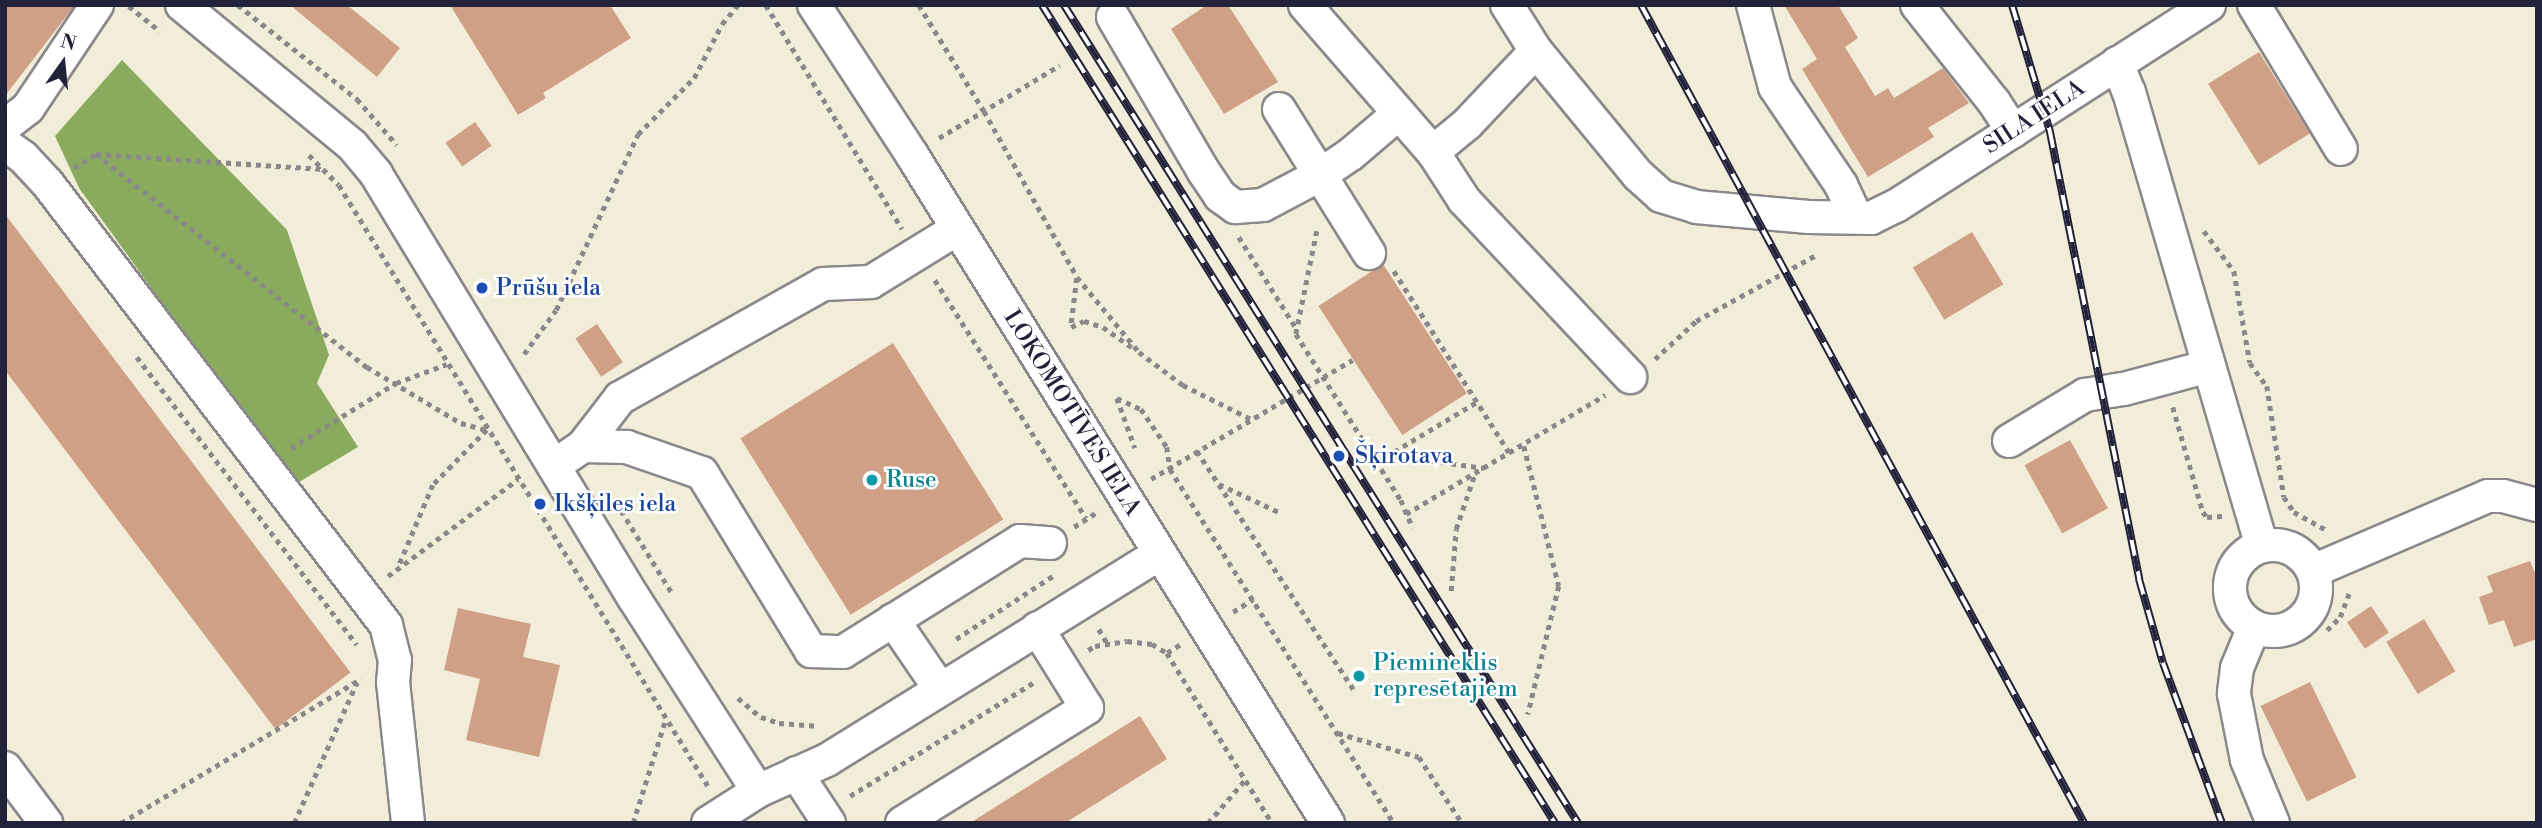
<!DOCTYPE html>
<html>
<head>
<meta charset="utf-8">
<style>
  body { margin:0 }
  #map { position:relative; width:2542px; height:828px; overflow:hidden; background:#f1edd8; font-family:"Libre Bodoni",serif }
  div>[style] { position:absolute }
  .forest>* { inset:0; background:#8aaa5d }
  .building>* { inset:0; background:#cfa086; transform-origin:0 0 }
  .path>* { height:4.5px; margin-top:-2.25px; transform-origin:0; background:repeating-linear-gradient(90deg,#8a888a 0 5px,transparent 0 10px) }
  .roads { filter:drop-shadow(2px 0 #8a888a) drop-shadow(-2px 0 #8a888a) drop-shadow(0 2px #8a888a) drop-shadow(0 -2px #8a888a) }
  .minor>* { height:32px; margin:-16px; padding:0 16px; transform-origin:16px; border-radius:16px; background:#fff }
  .minor>.ring { margin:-16px; padding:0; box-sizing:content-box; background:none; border:32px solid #fff; border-radius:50% }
  .rail>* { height:8px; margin-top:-4px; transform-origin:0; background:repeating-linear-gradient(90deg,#fff 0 16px,#22223b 0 32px); box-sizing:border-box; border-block:2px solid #22223b }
  .dots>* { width:19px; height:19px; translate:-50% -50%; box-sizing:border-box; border:4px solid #fff; border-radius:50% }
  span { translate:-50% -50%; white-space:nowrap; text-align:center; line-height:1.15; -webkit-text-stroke:5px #fff; paint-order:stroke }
  .street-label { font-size:23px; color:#22223b }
  .transit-label { font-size:23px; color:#164399 }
  .left { translate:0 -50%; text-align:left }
  .culture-label { font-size:23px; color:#0d838f }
  .frame { position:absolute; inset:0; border:7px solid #22223b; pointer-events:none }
  .north { position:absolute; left:28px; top:28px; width:70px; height:70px; -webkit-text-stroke:5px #fff; paint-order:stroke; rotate:15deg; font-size:19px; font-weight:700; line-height:28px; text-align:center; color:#22223b }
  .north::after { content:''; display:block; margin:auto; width:24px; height:32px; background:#22223b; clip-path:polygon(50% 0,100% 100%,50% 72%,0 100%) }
</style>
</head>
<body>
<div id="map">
  <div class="forest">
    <div style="clip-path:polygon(122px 60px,287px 230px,329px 355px,317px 383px,358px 447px,294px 485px,79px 188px,55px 136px)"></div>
  </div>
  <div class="building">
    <div style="clip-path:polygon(5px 5px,75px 5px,5px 96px)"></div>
    <div style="clip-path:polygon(290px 5px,347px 5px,400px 48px,377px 77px)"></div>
    <div style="clip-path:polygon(450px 5px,610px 5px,631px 38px,543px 93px,546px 98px,518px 115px)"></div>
    <div style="clip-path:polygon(1207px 5px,1228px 5px,1278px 82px,1224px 114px,1171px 29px)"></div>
    <div style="clip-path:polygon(1784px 5px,1838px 5px,1858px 38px,1845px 47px,1875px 96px,1888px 88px,1894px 98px,1943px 68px,1969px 103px,1928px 128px,1934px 137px,1868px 177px,1802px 69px,1817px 59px)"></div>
    <div style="left:2259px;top:52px;width:96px;height:60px;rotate:58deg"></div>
    <div style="left:475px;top:122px;width:29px;height:36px;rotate:55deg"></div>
    <div style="left:5px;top:214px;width:574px;height:94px;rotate:53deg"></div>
    <div style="left:1972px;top:232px;width:61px;height:69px;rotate:59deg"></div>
    <div style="left:1383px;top:264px;width:154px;height:77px;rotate:57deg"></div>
    <div style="left:597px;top:324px;width:46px;height:26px;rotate:56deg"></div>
    <div style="left:893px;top:343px;width:208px;height:180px;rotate:58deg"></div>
    <div style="left:2070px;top:440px;width:78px;height:52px;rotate:61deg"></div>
    <div style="clip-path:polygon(2530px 561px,2537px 578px,2537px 639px,2514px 647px,2504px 620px,2489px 625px,2479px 597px,2493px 592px,2487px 576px)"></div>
    <div style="left:2371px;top:606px;width:32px;height:29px;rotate:56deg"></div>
    <div style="clip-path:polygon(458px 608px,531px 624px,523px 657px,560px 665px,539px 757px,466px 740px,480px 679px,444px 670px)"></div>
    <div style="left:2424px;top:619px;width:61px;height:44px;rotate:59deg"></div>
    <div style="left:2310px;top:682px;width:106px;height:55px;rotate:64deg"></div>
    <div style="clip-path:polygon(1140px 716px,1167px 759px,1065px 823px,970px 823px)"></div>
  </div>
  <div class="path">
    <div style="left:238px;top:5px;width:152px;rotate:38.3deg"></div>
    <div style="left:357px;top:99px;width:61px;rotate:49deg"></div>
    <div style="left:766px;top:5px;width:262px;rotate:58.7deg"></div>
    <div style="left:919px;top:5px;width:124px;rotate:58.5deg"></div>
    <div style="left:984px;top:111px;width:190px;rotate:60.7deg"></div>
    <div style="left:1077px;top:277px;width:97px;rotate:50.4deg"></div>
    <div style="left:1139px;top:352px;width:55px;rotate:36.9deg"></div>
    <div style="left:1183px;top:385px;width:76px;rotate:26.6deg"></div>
    <div style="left:129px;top:6px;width:40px;rotate:39deg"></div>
    <div style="left:939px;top:138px;width:141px;rotate:-31.1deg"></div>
    <div style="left:96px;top:154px;width:345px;rotate:38.2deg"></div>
    <div style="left:367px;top:367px;width:109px;rotate:30.8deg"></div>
    <div style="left:461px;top:423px;width:27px;rotate:15deg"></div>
    <div style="left:487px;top:430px;width:77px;rotate:134.5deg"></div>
    <div style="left:433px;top:485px;width:90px;rotate:112.9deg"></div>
    <div style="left:309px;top:155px;width:42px;rotate:45deg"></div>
    <div style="left:339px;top:185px;width:705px;rotate:58.45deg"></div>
    <div style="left:74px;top:168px;width:26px;rotate:-32deg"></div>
    <div style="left:96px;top:154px;width:228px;rotate:3.8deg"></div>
    <div style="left:1317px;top:231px;width:105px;rotate:101.5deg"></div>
    <div style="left:1296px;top:334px;width:196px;rotate:57.7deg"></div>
    <div style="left:1401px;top:500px;width:30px;rotate:67deg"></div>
    <div style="left:2204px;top:231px;width:50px;rotate:53.1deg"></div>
    <div style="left:2234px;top:271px;width:93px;rotate:80.1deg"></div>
    <div style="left:2250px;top:363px;width:29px;rotate:54deg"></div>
    <div style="left:2267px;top:386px;width:112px;rotate:81.3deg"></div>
    <div style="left:2284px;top:497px;width:18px;rotate:56deg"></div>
    <div style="left:2294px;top:512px;width:39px;rotate:29deg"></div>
    <div style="left:1239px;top:237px;width:107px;rotate:57.9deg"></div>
    <div style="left:1394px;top:271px;width:217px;rotate:57.6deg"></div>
    <div style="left:1077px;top:278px;width:49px;rotate:97deg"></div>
    <div style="left:1071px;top:327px;width:14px;rotate:-25deg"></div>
    <div style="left:1084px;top:321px;width:20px;rotate:18deg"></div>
    <div style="left:1103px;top:327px;width:38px;rotate:35deg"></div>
    <div style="left:935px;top:280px;width:282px;rotate:57.6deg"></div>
    <div style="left:524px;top:354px;width:54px;rotate:-54deg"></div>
    <div style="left:556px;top:310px;width:194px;rotate:-65deg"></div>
    <div style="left:638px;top:134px;width:79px;rotate:-45deg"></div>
    <div style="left:694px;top:78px;width:61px;rotate:-62.6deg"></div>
    <div style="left:722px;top:24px;width:25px;rotate:-50deg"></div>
    <div style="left:137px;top:357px;width:362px;rotate:52.6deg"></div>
    <div style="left:1655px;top:359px;width:56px;rotate:-42.8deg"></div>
    <div style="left:1696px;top:321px;width:139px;rotate:-28.8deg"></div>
    <div style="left:1117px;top:398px;width:26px;rotate:25deg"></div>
    <div style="left:1141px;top:409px;width:46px;rotate:55.6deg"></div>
    <div style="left:1167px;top:447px;width:22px;rotate:82deg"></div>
    <div style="left:1170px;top:469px;width:419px;rotate:57.7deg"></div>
    <div style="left:1117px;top:398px;width:53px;rotate:70.2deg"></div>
    <div style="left:2173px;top:407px;width:109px;rotate:74.1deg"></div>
    <div style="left:2203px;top:512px;width:6px;rotate:51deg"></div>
    <div style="left:2207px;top:517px;width:15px;rotate:-4deg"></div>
    <div style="left:1524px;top:446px;width:144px;rotate:76deg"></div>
    <div style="left:1559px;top:586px;width:132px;rotate:103.6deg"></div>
    <div style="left:291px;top:448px;width:123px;rotate:-31.8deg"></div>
    <div style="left:396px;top:383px;width:54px;rotate:-20.4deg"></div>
    <div style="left:1197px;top:451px;width:286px;rotate:56.7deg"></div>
    <div style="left:1392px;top:455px;width:93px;rotate:8deg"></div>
    <div style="left:1377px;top:462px;width:117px;rotate:-31deg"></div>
    <div style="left:1151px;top:479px;width:234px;rotate:-30.6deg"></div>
    <div style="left:1219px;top:484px;width:68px;rotate:25.1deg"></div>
    <div style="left:616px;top:502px;width:107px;rotate:58.4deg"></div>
    <div style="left:1406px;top:514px;width:232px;rotate:-30.9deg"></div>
    <div style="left:1074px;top:527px;width:30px;rotate:-33deg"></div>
    <div style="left:388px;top:576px;width:162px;rotate:-36.7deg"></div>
    <div style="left:1451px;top:591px;width:62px;rotate:-85.4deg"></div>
    <div style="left:1456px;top:529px;width:56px;rotate:-71.2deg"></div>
    <div style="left:1233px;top:612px;width:24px;rotate:-33deg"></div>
    <div style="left:1099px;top:629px;width:16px;rotate:60deg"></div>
    <div style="left:2327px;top:630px;width:18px;rotate:-45deg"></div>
    <div style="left:2340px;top:617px;width:28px;rotate:-69deg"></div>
    <div style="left:956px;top:639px;width:117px;rotate:-33.1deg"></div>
    <div style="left:1088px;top:650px;width:8px;rotate:-30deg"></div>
    <div style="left:1095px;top:646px;width:32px;rotate:-9deg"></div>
    <div style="left:1127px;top:641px;width:25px;rotate:7deg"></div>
    <div style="left:1152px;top:644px;width:17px;rotate:31deg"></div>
    <div style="left:1167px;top:653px;width:200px;rotate:58.3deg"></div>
    <div style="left:1167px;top:653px;width:17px;rotate:-33deg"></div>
    <div style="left:738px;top:698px;width:30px;rotate:40deg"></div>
    <div style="left:761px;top:717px;width:19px;rotate:18deg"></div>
    <div style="left:779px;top:723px;width:40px;rotate:4.3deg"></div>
    <div style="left:1338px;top:733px;width:84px;rotate:16.5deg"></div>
    <div style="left:1419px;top:757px;width:79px;rotate:56.9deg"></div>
    <div style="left:850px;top:796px;width:219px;rotate:-31.7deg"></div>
    <div style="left:121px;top:823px;width:280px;rotate:-31deg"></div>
    <div style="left:294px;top:823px;width:154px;rotate:-65.9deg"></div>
    <div style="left:633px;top:823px;width:107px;rotate:-72.6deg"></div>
    <div style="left:1208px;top:823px;width:57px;rotate:-49.3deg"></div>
  </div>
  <div class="roads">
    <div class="minor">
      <div style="left:182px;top:5px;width:220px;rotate:39.5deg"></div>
      <div style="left:352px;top:145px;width:38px;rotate:50deg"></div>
      <div style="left:376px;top:174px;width:496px;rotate:58.7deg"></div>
      <div style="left:634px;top:598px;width:229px;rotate:57.3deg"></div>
      <div style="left:814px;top:5px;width:179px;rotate:56.8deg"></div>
      <div style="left:912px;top:155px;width:787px;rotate:58.09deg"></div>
      <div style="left:1305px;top:5px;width:195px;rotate:49deg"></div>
      <div style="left:1433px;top:152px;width:44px;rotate:-39.5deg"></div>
      <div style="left:1467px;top:124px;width:100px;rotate:-46.6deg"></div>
      <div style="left:1507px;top:5px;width:54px;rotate:57.8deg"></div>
      <div style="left:1536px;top:51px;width:161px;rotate:50.6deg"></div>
      <div style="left:1638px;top:175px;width:31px;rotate:42deg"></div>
      <div style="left:1661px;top:196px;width:37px;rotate:17deg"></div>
      <div style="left:1696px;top:207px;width:113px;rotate:5.1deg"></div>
      <div style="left:1809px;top:217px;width:62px;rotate:0.9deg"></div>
      <div style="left:1871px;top:218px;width:28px;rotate:-26deg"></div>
      <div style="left:1896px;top:206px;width:372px;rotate:-32.7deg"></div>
      <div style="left:1753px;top:5px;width:85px;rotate:75deg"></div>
      <div style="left:1775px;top:87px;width:118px;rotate:56deg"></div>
      <div style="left:1841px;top:185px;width:35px;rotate:65deg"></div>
      <div style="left:1917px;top:5px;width:124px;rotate:51.6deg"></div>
      <div style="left:1994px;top:102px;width:35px;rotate:57deg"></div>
      <div style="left:2254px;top:5px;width:168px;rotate:58.9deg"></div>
      <div style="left:1113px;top:17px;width:180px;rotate:59.6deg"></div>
      <div style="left:1204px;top:172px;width:29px;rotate:56deg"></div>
      <div style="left:1220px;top:196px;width:19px;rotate:36deg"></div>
      <div style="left:1235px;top:207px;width:28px;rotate:-4deg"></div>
      <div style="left:1263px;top:205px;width:64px;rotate:-27.8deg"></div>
      <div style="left:1320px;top:175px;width:37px;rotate:-34deg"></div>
      <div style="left:1351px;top:154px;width:62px;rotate:-40.4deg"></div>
      <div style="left:2117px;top:63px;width:31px;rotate:68deg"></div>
      <div style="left:2129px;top:92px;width:473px;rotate:73.7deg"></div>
      <div style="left:1279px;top:109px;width:170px;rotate:58deg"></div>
      <div style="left:5px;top:126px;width:29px;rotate:-38deg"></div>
      <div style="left:28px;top:108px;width:124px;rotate:-56.2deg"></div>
      <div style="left:5px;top:144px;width:22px;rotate:36deg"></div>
      <div style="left:23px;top:157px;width:37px;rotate:47deg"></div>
      <div style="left:48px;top:184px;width:556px;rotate:52.53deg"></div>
      <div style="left:386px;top:625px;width:36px;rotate:76deg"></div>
      <div style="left:395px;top:660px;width:22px;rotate:95deg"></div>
      <div style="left:393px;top:682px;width:142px;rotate:83.9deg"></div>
      <div style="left:1433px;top:152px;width:57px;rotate:57.1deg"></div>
      <div style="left:1464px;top:200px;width:243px;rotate:46.8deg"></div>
      <div style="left:2009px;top:441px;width:89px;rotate:-31.2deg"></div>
      <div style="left:2085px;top:395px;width:39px;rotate:-9deg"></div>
      <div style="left:2124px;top:389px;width:88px;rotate:-15.1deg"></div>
      <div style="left:583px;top:446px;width:61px;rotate:-52.4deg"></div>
      <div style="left:620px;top:398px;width:233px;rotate:-29.3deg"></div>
      <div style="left:823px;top:284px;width:48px;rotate:-2.4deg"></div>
      <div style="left:871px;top:282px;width:101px;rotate:-31.6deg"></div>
      <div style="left:555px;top:465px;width:34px;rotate:-34deg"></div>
      <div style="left:583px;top:446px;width:44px;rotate:1.3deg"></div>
      <div style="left:627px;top:447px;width:79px;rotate:19.1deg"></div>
      <div style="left:702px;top:473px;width:209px;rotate:58.5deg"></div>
      <div style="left:811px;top:651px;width:32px;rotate:2deg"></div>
      <div style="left:843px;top:652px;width:209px;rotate:-32.1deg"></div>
      <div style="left:1020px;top:541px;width:30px;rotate:4deg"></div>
      <div class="ring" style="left:2230px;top:545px;width:54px;height:54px"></div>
      <div style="left:2313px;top:571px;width:190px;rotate:-23.2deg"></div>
      <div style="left:2488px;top:496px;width:15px"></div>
      <div style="left:2503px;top:496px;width:35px;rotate:15deg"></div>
      <div style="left:893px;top:620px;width:83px;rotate:55.7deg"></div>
      <div style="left:2254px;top:627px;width:44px;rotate:112.5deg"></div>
      <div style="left:2237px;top:668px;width:26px;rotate:97deg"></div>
      <div style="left:2234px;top:694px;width:67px;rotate:78.9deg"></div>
      <div style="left:2247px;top:760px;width:68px;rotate:67.6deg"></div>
      <div style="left:5px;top:768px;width:69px;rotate:53.3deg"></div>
      <div style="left:796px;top:773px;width:60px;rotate:56.6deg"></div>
      <div style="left:708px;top:823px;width:59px;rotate:-32.6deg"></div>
      <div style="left:758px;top:791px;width:76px;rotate:-24.2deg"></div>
      <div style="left:827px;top:760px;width:391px;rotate:-31.8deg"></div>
      <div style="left:902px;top:823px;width:218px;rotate:-31.9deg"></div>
      <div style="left:1087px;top:708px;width:94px;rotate:-122deg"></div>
    </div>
  </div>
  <div class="rail">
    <div style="left:1042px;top:5px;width:966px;rotate:57.91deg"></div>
    <div style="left:1064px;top:5px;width:966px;rotate:57.86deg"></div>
    <div style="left:1641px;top:5px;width:930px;rotate:61.56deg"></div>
    <div style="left:2012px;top:5px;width:133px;rotate:73.3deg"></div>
    <div style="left:2050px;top:132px;width:456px;rotate:78.7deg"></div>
    <div style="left:2139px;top:579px;width:87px;rotate:74.1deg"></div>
    <div style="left:2163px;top:663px;width:171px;rotate:69.8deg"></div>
  </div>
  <div class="dots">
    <div style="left:482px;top:288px;background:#1a4fb4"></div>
    <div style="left:1339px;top:456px;background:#1a4fb4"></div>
    <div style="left:872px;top:480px;background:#0f9aa8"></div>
    <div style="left:540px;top:504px;background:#1a4fb4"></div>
    <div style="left:1359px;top:676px;background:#0f9aa8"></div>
  </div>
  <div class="street-label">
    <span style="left:2034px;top:117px;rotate:-33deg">SILA IELA</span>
    <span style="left:1072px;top:413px;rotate:58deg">LOKOMOTĪVES IELA</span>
  </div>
  <div class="transit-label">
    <span class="left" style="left:496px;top:288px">Prūšu iela</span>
    <span class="left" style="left:1355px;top:456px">Šķirotava</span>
    <span class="left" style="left:554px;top:504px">Ikšķiles iela</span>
  </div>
  <div class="culture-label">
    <span class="left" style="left:886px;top:480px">Ruse</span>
    <span class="left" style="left:1373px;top:676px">Piemineklis<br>represētajiem</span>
  </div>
  <div class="frame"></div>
  <div class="north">N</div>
</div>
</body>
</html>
